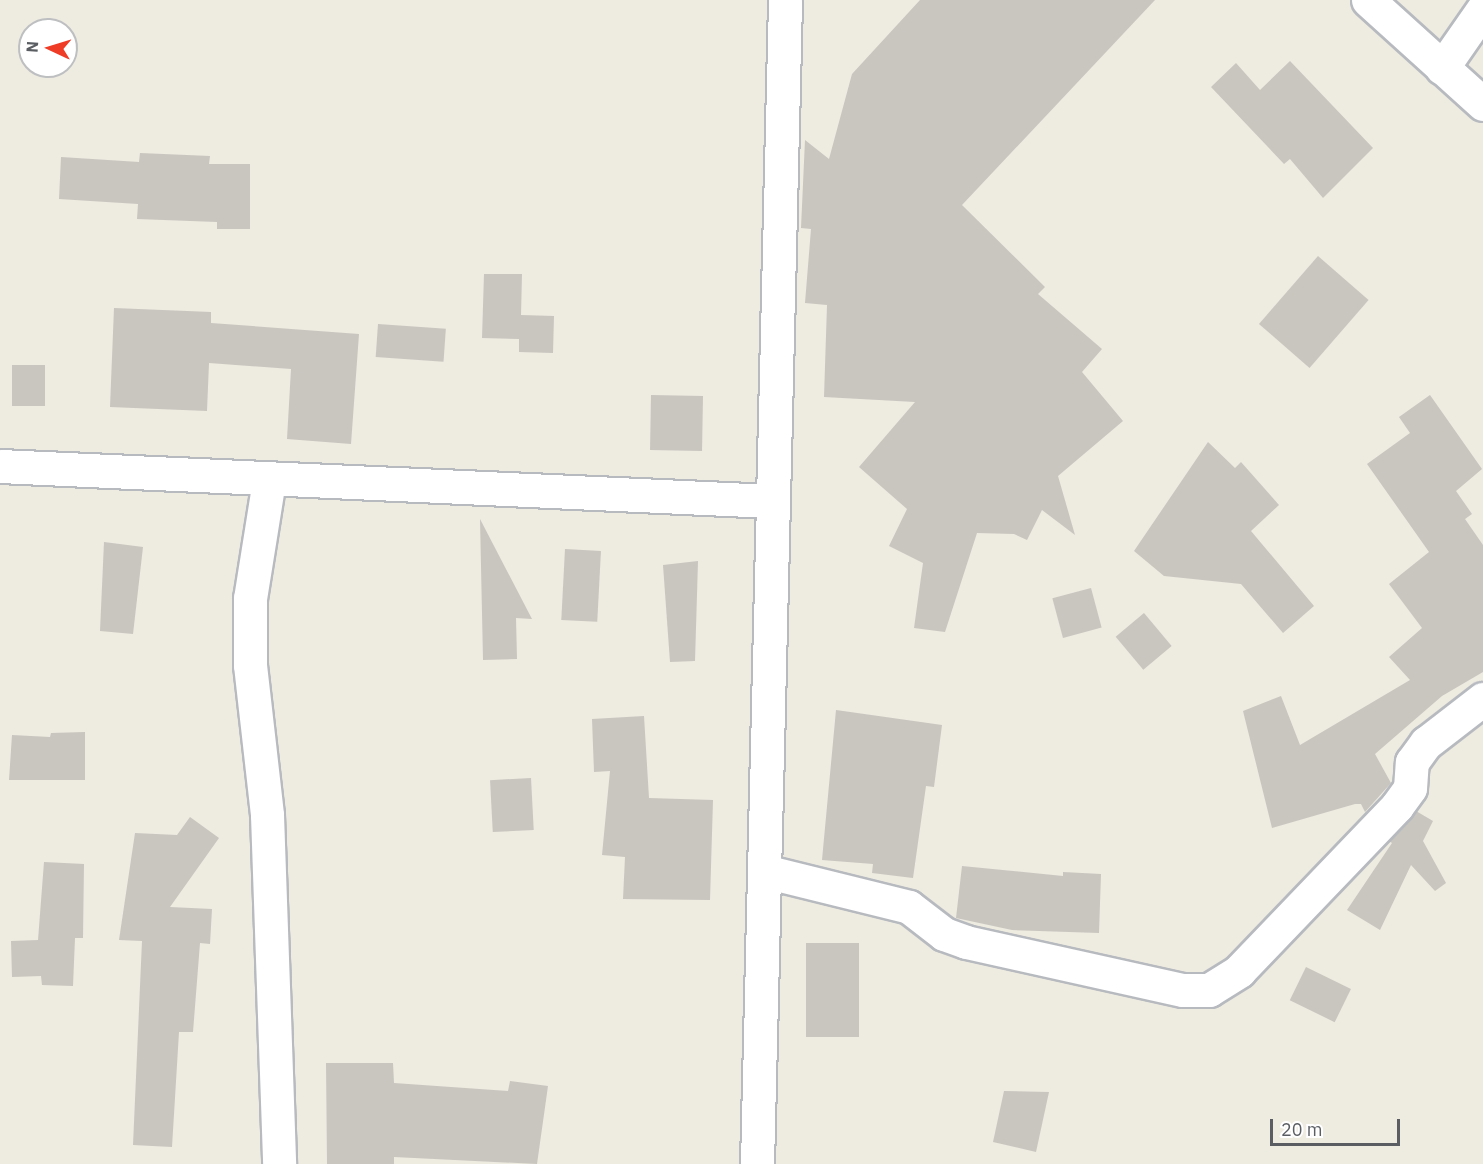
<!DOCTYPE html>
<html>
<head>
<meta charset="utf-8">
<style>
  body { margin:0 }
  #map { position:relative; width:1483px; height:1164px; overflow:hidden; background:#eeebe1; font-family:"IBM Plex Sans",sans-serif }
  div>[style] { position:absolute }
  .building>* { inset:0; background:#c8c6bf; transform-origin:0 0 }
  .roads { filter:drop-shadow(2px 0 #b7babf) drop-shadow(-2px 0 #b7babf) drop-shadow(0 2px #b7babf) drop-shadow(0 -2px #b7babf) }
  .minor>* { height:33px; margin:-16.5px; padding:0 16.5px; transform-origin:16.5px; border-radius:16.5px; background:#fff }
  span { translate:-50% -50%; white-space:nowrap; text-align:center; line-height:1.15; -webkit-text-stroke:4.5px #fff; paint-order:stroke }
  .north { position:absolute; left:18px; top:18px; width:60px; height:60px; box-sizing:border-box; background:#fff; border:2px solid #bdbfc1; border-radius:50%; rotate:274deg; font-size:16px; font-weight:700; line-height:24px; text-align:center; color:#5a5e63 }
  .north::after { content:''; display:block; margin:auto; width:21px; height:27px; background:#ef3c26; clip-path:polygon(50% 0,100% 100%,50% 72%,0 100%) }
  .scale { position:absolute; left:1270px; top:1119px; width:130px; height:27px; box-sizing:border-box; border:3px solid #5a5e63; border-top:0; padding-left:8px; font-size:18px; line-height:21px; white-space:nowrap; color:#5a5e63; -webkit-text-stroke:4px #fff; paint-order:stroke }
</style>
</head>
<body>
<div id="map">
  <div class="building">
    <div style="clip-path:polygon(920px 0,1155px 0,962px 205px,1045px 287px,1038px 294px,1102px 349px,1082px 372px,1123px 421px,1058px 476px,1075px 535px,1042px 510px,1027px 540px,1014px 534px,977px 533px,945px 632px,914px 628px,923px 563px,889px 546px,907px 509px,859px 467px,915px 402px,824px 397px,827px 305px,805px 303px,811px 229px,801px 228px,805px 140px,829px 159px,852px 74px)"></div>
    <div style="clip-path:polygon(1290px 61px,1373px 148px,1323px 198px,1290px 159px,1284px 164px,1211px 87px,1236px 63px,1260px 90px)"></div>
    <div style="clip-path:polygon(140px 153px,210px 156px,209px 164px,250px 164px,250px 229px,217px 229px,217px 222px,137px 219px,138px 204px,59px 199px,61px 157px,139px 162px)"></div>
    <div style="left:1318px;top:256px;width:67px;height:90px;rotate:41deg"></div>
    <div style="clip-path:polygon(484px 274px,522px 274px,521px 315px,554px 316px,553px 353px,519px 352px,519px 339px,482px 338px)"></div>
    <div style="clip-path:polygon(114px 308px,211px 312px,211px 323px,359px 334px,351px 444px,287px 439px,291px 369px,209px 363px,207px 411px,110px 407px)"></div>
    <div style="left:378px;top:324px;width:68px;height:33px;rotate:4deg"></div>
    <div style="left:12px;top:365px;width:33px;height:41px"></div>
    <div style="left:651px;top:395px;width:52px;height:55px;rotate:1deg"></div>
    <div style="clip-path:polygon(1430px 395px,1482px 469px,1456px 491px,1472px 514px,1465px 519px,1483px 545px,1483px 672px,1442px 696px,1375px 754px,1391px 783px,1365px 812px,1361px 804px,1355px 804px,1272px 828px,1243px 711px,1281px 696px,1300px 745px,1410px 680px,1389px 657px,1422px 628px,1389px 584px,1429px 552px,1367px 464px,1410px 433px,1399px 417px)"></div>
    <div style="clip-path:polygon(1208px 442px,1235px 468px,1241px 462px,1279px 505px,1251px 531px,1314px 606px,1283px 633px,1241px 584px,1164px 576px,1134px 551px)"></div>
    <div style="clip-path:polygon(480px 519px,532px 619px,516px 618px,517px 659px,483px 660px)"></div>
    <div style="clip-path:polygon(104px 542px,143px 547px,133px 634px,100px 631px)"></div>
    <div style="left:565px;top:549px;width:36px;height:71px;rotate:3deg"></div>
    <div style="clip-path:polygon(698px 561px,695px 661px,670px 662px,663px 565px)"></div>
    <div style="left:1091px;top:588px;width:41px;height:40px;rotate:75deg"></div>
    <div style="left:1144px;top:613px;width:43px;height:37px;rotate:50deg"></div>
    <div style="clip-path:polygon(836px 710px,942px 725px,934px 787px,926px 786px,913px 878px,872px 873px,873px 864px,822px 860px)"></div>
    <div style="clip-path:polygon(644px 716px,649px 798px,713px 800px,710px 900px,623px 899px,625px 857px,602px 855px,610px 771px,594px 772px,592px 719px)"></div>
    <div style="clip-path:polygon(85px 732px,85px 780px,9px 780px,12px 735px,50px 737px,51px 733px)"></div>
    <div style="left:531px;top:778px;width:52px;height:41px;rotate:87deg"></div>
    <div style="clip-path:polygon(1416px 811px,1433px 821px,1423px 841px,1446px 883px,1435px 891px,1411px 865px,1380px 930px,1347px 910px,1392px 843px,1389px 841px)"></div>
    <div style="clip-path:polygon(190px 817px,219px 838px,170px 907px,212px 909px,210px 944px,200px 943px,193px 1032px,179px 1032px,172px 1147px,133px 1145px,142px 941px,119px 940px,135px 833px,177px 835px)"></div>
    <div style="clip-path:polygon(44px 862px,84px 864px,83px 938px,75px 938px,73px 986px,42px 985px,41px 976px,12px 977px,11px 941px,38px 940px)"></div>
    <div style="clip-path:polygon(962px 866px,1063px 876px,1063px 872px,1101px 874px,1099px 933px,1012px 930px,956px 918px)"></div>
    <div style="left:806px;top:943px;width:53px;height:94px"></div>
    <div style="left:1306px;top:967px;width:50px;height:37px;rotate:26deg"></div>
    <div style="clip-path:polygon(326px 1063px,393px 1063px,394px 1083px,508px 1091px,510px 1081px,548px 1086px,537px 1164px,394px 1157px,394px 1164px,327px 1164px)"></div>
    <div style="clip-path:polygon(1004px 1091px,1049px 1092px,1036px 1152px,993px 1142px)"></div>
  </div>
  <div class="roads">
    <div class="minor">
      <div style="left:1368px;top:0;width:155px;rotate:42.1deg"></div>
      <div style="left:1442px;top:68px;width:72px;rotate:-55.2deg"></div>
      <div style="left:0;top:466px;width:773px;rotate:2.6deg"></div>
      <div style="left:269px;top:480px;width:120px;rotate:99.1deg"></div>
      <div style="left:250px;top:598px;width:67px;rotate:90deg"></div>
      <div style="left:250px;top:665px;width:151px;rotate:83.5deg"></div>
      <div style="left:267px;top:815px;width:349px;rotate:88deg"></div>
      <div style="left:764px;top:871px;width:149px;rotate:13.9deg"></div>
      <div style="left:909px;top:907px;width:44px;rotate:37.6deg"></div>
      <div style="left:944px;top:934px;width:23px;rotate:20deg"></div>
      <div style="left:966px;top:942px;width:222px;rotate:12.5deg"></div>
      <div style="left:1183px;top:990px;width:26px"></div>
      <div style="left:1209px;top:990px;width:36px;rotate:-32deg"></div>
      <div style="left:1239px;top:971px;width:228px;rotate:-46.2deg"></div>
      <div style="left:1397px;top:806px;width:22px;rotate:-54deg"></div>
      <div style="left:1410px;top:788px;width:26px;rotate:-86deg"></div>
      <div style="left:1412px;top:762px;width:24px;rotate:-54deg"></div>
      <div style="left:1426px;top:743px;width:72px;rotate:-37.7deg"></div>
      <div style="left:757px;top:1164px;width:1164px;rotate:-88.62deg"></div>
    </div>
  </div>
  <div class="north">N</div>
  <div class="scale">20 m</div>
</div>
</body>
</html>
